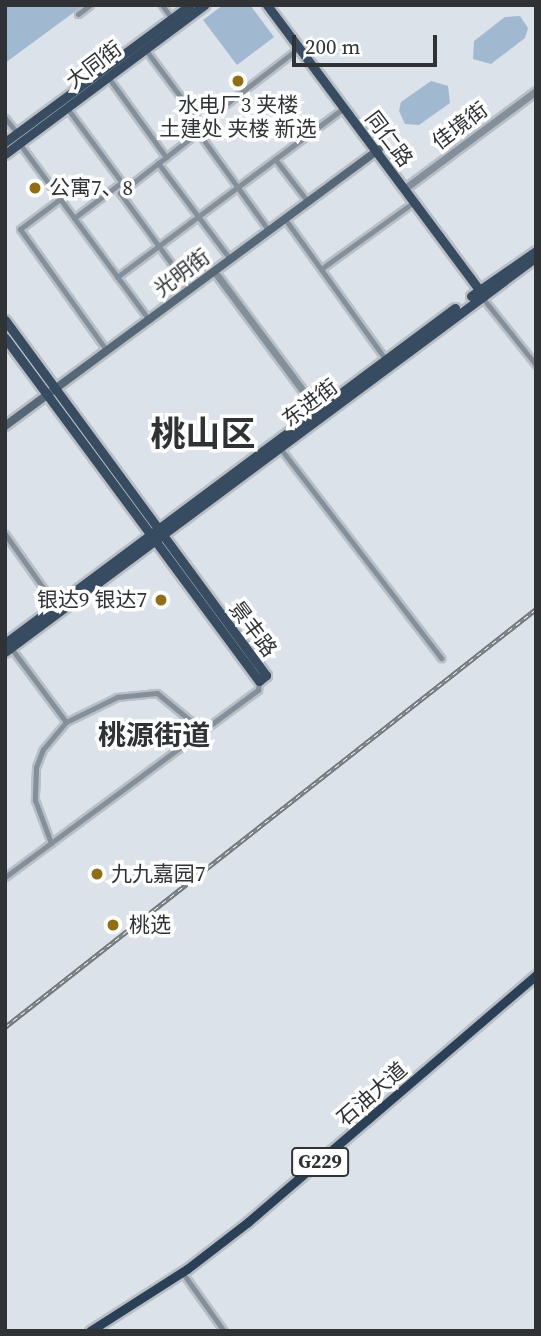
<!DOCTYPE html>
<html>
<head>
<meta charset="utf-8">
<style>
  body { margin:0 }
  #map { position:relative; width:541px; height:1336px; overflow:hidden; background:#dbe2e9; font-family:"Source Serif 4","Noto Sans SC",serif }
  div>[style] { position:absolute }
  .green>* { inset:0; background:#a0b9d1 }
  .roads { filter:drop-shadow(2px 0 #b9bfc5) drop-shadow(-2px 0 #b9bfc5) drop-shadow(0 2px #b9bfc5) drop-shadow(0 -2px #b9bfc5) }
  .minor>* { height:5px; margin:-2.5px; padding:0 2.5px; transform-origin:2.5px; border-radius:2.5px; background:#838f9b }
  .tertiary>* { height:7px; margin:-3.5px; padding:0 3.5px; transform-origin:3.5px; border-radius:3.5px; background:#838f9b }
  .secondary>* { height:8px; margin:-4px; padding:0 4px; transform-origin:4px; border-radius:4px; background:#566878 }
  .primary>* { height:9px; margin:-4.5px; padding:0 4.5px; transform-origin:4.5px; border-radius:4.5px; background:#374c60 }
  .trunk>* { height:9px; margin:-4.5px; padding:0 4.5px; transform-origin:4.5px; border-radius:4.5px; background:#2a4056 }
  .rail>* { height:4.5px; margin-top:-2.25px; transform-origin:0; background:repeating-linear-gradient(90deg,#fff 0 5px,#73787c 0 10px); box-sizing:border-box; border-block:2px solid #73787c }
  .dots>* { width:19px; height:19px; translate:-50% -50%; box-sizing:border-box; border:4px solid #fff; border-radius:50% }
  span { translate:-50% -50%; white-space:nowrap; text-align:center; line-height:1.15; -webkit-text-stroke:7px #fff; paint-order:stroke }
  .shield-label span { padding:2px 5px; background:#fff; border:2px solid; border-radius:5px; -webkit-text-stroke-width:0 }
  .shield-label { font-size:19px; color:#303335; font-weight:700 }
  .street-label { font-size:21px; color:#303335 }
  .poi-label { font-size:21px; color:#303335 }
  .left { translate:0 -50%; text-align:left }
  .right { translate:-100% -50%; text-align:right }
  .district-label { font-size:28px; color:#303335; font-weight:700 }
  .town-label { font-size:35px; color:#303335; font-weight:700 }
  .frame { position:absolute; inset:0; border:7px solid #303335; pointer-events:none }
  .scale { position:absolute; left:292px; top:35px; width:145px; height:32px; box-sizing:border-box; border:4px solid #303335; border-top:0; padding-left:9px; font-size:21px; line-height:24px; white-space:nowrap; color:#303335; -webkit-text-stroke:5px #fff; paint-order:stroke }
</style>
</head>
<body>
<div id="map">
  <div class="green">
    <div style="clip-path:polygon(5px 5px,84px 5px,5px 63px)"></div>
    <div style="clip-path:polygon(223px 5px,250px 5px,274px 37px,237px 65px,203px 20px)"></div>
    <div style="clip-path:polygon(520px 16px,528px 28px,525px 38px,491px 64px,473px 59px,474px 41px,505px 17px)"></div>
    <div style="clip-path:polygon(431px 81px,448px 86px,450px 103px,419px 125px,405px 124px,399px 111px,401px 102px)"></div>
  </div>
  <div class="roads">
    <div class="minor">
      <div style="left:162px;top:5px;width:17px;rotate:54deg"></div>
      <div style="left:78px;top:14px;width:15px;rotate:-37deg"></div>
      <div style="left:145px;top:49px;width:92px;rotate:53.4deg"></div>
      <div style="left:108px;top:77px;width:99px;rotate:54.1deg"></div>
      <div style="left:67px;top:108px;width:99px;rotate:53.6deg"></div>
      <div style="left:5px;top:118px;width:19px;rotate:51deg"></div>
      <div style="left:19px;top:143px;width:220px;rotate:53.7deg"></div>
      <div style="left:275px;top:159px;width:54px;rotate:52.5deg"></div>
      <div style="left:158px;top:163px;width:120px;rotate:53.1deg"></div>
      <div style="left:60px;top:199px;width:50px;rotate:143.1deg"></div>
      <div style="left:20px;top:229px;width:150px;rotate:54.5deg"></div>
      <div style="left:74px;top:218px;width:60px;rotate:-36.9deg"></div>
      <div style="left:285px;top:219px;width:173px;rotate:54.4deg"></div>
      <div style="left:269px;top:231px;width:127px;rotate:-125.7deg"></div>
      <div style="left:195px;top:128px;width:131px;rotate:-37.6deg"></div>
      <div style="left:321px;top:269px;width:115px;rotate:-35.8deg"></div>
      <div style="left:117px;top:277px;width:283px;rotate:-36.7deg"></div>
      <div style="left:190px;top:289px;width:119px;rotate:-126.1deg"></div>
      <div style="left:120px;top:193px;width:98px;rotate:-37.9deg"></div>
      <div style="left:481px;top:296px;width:88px;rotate:51.4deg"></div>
      <div style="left:280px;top:448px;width:265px;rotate:52.5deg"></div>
      <div style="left:5px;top:534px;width:88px;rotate:54.7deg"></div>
      <div style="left:11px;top:648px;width:92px;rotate:53.4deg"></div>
      <div style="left:66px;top:722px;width:35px;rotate:130deg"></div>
      <div style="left:43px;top:749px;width:19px;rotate:111deg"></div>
      <div style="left:36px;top:767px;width:33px;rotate:92deg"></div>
      <div style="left:35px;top:800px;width:46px;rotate:69.6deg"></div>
      <div style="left:66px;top:722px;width:57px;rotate:-26.1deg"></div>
      <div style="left:117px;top:697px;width:40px;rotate:-5.7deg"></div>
      <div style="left:157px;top:693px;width:60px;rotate:39.6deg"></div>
      <div style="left:5px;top:877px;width:315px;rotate:-36.5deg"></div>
      <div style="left:258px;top:690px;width:9px;rotate:-84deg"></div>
      <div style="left:182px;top:1272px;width:72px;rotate:54.6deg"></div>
    </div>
    <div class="tertiary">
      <div style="left:404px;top:189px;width:164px;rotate:-36.6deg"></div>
      <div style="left:214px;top:271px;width:174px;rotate:53.4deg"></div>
    </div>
    <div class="secondary">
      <div style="left:5px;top:426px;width:465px;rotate:-36.5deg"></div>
    </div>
    <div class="primary">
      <div style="left:267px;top:5px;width:359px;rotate:53.3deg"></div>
      <div style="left:5px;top:142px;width:230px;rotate:-36.5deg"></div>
      <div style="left:5px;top:154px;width:249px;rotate:-36.8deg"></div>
      <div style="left:471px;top:296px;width:79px;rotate:-34.7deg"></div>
      <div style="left:5px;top:320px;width:441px;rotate:53.7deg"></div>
      <div style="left:266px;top:675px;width:9px;rotate:139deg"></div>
      <div style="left:259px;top:681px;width:427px;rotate:-126.5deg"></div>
      <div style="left:5px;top:643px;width:561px;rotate:-36.67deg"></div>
      <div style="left:5px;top:652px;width:662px;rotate:-36.64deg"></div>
    </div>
    <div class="trunk">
      <div style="left:90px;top:1331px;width:115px;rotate:-32.6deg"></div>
      <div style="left:187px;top:1269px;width:77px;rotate:-37.6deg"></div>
      <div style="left:248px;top:1222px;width:379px;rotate:-40.6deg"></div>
    </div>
  </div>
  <div class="rail">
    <div style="left:5px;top:1027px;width:676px;rotate:-38.21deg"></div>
  </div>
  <div class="dots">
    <div style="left:238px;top:81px;background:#916d13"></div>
    <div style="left:35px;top:188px;background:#916d13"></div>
    <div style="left:161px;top:600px;background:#916d13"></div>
    <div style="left:97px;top:874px;background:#916d13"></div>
    <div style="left:113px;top:925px;background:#916d13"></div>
  </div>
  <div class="shield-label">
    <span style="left:320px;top:1162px">G229</span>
  </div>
  <div class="street-label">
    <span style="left:94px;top:65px;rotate:-37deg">大同街</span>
    <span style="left:460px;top:126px;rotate:-37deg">佳境街</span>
    <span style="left:389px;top:139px;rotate:53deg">同仁路</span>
    <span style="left:182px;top:273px;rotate:-37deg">光明街</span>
    <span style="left:310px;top:403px;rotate:-37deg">东进街</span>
    <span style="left:253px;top:629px;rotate:53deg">景丰路</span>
    <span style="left:372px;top:1094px;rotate:-41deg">石油大道</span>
  </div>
  <div class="poi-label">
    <span style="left:238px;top:117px">水电厂3 夹楼<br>土建处 夹楼 新选</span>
    <span class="left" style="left:49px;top:188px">公寓7、8</span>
    <span class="right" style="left:147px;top:600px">银达9 银达7</span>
    <span class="left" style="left:111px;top:874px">九九嘉园7</span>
    <span class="left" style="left:129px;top:925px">桃选</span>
  </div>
  <div class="district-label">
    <span style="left:154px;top:735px">桃源街道</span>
  </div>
  <div class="town-label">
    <span style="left:203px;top:434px">桃山区</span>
  </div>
  <div class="frame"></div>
  <div class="scale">200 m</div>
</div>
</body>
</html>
